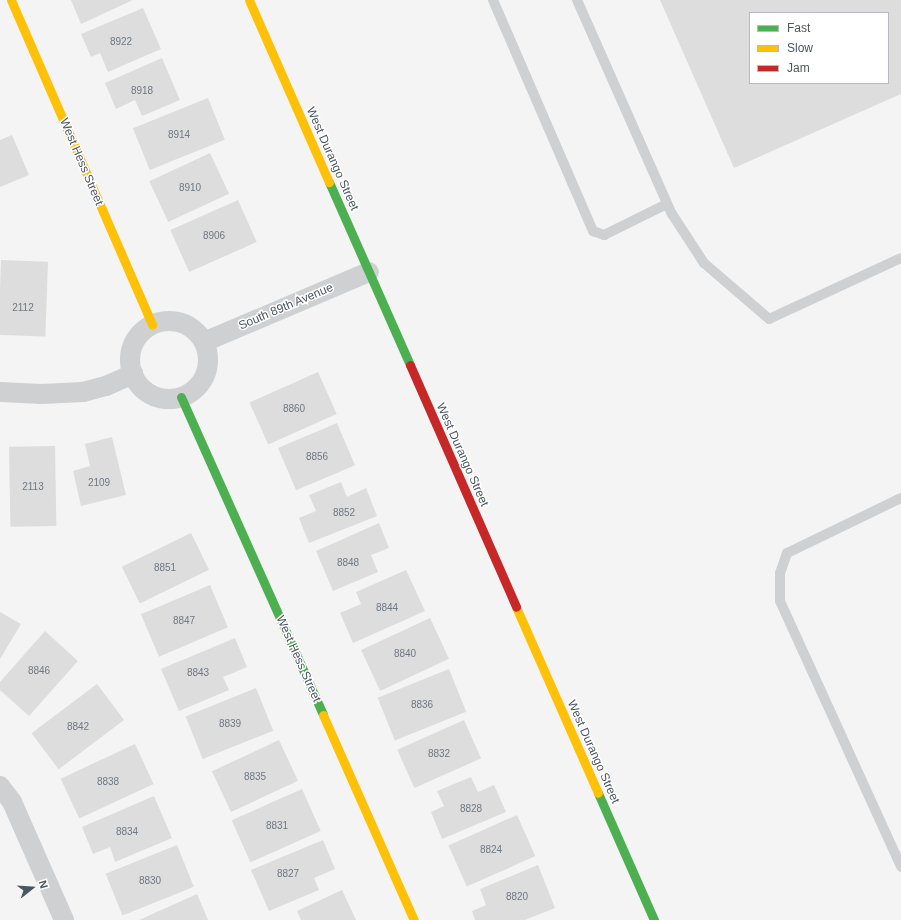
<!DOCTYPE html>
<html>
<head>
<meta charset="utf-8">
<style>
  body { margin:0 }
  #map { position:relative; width:901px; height:920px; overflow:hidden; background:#f4f4f4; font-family:Helvetica,sans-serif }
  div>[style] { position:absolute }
  .building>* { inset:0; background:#ddddde; transform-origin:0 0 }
  .lane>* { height:10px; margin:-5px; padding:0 5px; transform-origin:5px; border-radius:5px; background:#ced0d2 }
  .street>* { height:20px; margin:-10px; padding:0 10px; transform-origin:10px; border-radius:10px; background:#ced0d2 }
  .street>.ring { margin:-10px; padding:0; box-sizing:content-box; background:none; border:20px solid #ced0d2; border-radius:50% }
  .fast>* { height:9px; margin:-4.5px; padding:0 4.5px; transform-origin:4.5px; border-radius:4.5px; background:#4caf50 }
  .slow>* { height:9px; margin:-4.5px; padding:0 4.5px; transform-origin:4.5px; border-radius:4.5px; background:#ffc107 }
  .jam>* { height:9px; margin:-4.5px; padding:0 4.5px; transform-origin:4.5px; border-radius:4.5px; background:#c62828 }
  span { translate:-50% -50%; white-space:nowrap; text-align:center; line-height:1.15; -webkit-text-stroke:3px #fff; paint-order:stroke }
  .number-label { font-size:10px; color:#707881 }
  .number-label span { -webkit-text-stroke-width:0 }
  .street-label { font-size:12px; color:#4a5661 }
  .legend { position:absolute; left:749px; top:12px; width:140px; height:72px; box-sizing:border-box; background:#fff; border:1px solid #b7bbc0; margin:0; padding:5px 7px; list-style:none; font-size:12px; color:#4a5661 }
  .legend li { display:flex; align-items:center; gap:8px; height:20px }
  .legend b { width:20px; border:1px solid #b7bbc0 }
  .north { position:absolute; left:12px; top:868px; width:40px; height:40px; -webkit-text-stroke:3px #fff; paint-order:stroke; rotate:73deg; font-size:11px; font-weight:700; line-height:16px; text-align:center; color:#4a5661 }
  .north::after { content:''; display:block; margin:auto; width:14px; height:18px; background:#4a5661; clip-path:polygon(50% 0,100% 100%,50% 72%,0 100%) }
</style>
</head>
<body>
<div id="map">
  <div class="building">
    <div style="clip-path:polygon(71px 0,133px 0,81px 24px)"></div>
    <div style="clip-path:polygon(evenodd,660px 0,901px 0,901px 94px,734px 168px,660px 0,750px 13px,888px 13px,888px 83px,750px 83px,750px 13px)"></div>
    <div style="clip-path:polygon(143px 8px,161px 49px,108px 72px,100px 53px,91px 57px,81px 34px)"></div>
    <div style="clip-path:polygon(162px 58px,180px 100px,142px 116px,135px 100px,116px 109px,105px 83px)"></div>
    <div style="left:208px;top:98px;width:45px;height:81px;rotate:68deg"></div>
    <div style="clip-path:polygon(12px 135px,29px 175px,0 187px,0 140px)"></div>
    <div style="left:210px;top:153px;width:45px;height:67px;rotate:65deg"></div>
    <div style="left:238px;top:200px;width:46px;height:74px;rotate:66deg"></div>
    <div style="left:1px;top:260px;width:47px;height:75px;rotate:2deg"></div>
    <div style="left:318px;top:372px;width:46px;height:75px;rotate:66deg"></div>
    <div style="left:337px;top:423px;width:46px;height:64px;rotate:67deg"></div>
    <div style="clip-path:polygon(112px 437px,126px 495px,81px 506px,73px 471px,90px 466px,85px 444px)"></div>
    <div style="left:55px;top:446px;width:80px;height:46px;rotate:89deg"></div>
    <div style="clip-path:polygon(341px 482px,347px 497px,366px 488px,377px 516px,309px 543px,299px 518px,316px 511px,309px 495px)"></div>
    <div style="clip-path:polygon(379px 523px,389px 548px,371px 555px,378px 572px,333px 591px,316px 551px)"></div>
    <div style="left:191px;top:533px;width:41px;height:77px;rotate:64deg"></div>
    <div style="clip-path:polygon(406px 570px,425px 611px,353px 643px,340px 613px,361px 604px,356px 592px)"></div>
    <div style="left:210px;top:585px;width:46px;height:75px;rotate:67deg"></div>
    <div style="clip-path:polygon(0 612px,21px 624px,0 659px)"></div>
    <div style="left:430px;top:618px;width:45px;height:76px;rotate:65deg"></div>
    <div style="clip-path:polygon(45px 631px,78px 661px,29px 716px,0 690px,0 682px)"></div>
    <div style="clip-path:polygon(235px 638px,247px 667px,223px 677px,229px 690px,179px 711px,161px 669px)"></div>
    <div style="left:449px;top:669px;width:46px;height:77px;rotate:68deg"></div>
    <div style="left:97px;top:684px;width:45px;height:82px;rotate:53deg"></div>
    <div style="left:256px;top:688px;width:46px;height:76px;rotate:68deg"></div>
    <div style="left:464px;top:720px;width:42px;height:73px;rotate:66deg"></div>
    <div style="left:279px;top:740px;width:45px;height:74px;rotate:65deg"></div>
    <div style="left:135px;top:744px;width:44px;height:82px;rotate:65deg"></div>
    <div style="clip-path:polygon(471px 777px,478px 792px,494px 785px,506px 812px,442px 839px,431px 812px,444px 806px,437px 791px)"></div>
    <div style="left:302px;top:789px;width:46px;height:77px;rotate:66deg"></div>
    <div style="clip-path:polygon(154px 796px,172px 838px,115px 862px,110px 847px,93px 854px,82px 827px)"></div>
    <div style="left:517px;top:815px;width:45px;height:75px;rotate:66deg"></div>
    <div style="clip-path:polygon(323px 840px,335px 869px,314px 878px,319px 890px,269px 911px,251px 870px)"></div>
    <div style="left:177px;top:845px;width:45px;height:77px;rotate:68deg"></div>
    <div style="clip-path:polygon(538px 865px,555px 908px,525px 920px,475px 920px,472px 911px,486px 905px,480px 889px)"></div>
    <div style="clip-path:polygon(342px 890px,356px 920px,301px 920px,297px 911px)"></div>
    <div style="clip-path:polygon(197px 894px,208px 920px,139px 920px)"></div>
  </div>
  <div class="lane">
    <div style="left:493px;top:0;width:252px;rotate:66.6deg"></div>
    <div style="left:593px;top:231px;width:12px;rotate:20deg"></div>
    <div style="left:604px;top:235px;width:70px;rotate:-26.2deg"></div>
    <div style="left:577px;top:0;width:234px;rotate:66.1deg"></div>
    <div style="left:672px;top:214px;width:59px;rotate:56.9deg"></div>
    <div style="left:704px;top:263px;width:86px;rotate:40.7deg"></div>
    <div style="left:769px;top:319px;width:145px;rotate:-24.8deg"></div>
    <div style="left:901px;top:498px;width:127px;rotate:154.2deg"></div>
    <div style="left:787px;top:553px;width:21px;rotate:109deg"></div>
    <div style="left:780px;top:573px;width:28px;rotate:90deg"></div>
    <div style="left:780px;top:601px;width:292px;rotate:65.5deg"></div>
  </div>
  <div class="street">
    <div class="ring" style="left:130px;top:321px;width:58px;height:58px"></div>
    <div style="left:204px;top:342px;width:179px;rotate:-23deg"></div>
    <div style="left:0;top:392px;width:42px;rotate:2.7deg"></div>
    <div style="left:42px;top:394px;width:41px;rotate:-2.8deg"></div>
    <div style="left:83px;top:392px;width:24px;rotate:-15deg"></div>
    <div style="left:106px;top:386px;width:30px;rotate:-24deg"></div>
    <div style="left:0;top:786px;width:20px;rotate:53deg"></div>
    <div style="left:12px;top:802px;width:129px;rotate:66.2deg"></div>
  </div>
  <div class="fast">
    <div style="left:329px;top:182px;width:200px;rotate:66.1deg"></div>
    <div style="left:181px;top:397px;width:348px;rotate:65.9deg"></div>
    <div style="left:598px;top:793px;width:139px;rotate:66.2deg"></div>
  </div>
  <div class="slow">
    <div style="left:11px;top:0;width:354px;rotate:66.5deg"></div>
    <div style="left:249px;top:0;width:199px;rotate:66.3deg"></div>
    <div style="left:516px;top:607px;width:203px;rotate:66.2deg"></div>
    <div style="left:323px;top:715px;width:224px;rotate:66.1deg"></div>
  </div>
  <div class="jam">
    <div style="left:410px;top:365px;width:264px;rotate:66.3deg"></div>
  </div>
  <div class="number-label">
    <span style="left:121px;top:42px">8922</span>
    <span style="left:142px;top:91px">8918</span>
    <span style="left:179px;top:135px">8914</span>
    <span style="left:190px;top:188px">8910</span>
    <span style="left:214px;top:236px">8906</span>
    <span style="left:23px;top:308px">2112</span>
    <span style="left:294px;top:409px">8860</span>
    <span style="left:317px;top:457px">8856</span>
    <span style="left:99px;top:483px">2109</span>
    <span style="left:33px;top:487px">2113</span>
    <span style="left:344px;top:513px">8852</span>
    <span style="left:348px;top:563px">8848</span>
    <span style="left:165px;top:568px">8851</span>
    <span style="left:387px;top:608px">8844</span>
    <span style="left:184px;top:621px">8847</span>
    <span style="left:405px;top:654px">8840</span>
    <span style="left:39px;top:671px">8846</span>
    <span style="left:198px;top:673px">8843</span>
    <span style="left:422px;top:705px">8836</span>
    <span style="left:230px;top:724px">8839</span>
    <span style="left:78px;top:727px">8842</span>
    <span style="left:439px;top:754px">8832</span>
    <span style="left:255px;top:777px">8835</span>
    <span style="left:108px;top:782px">8838</span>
    <span style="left:471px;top:809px">8828</span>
    <span style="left:277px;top:826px">8831</span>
    <span style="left:127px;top:832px">8834</span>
    <span style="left:491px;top:850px">8824</span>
    <span style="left:288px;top:874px">8827</span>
    <span style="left:150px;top:881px">8830</span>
    <span style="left:517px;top:897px">8820</span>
  </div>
  <div class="street-label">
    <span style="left:332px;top:159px;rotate:66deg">West Durango Street</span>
    <span style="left:81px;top:162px;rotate:67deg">West Hess Street</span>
    <span style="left:286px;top:307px;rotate:-23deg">South 89th Avenue</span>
    <span style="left:462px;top:455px;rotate:66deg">West Durango Street</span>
    <span style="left:298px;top:659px;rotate:66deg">West Hess Street</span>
    <span style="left:593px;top:752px;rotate:66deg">West Durango Street</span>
  </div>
  <ul class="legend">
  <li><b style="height:5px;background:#4caf50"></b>Fast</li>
  <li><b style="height:5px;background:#ffc107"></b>Slow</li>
  <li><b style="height:5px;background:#c62828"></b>Jam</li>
  </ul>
  <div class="north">N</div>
</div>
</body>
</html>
